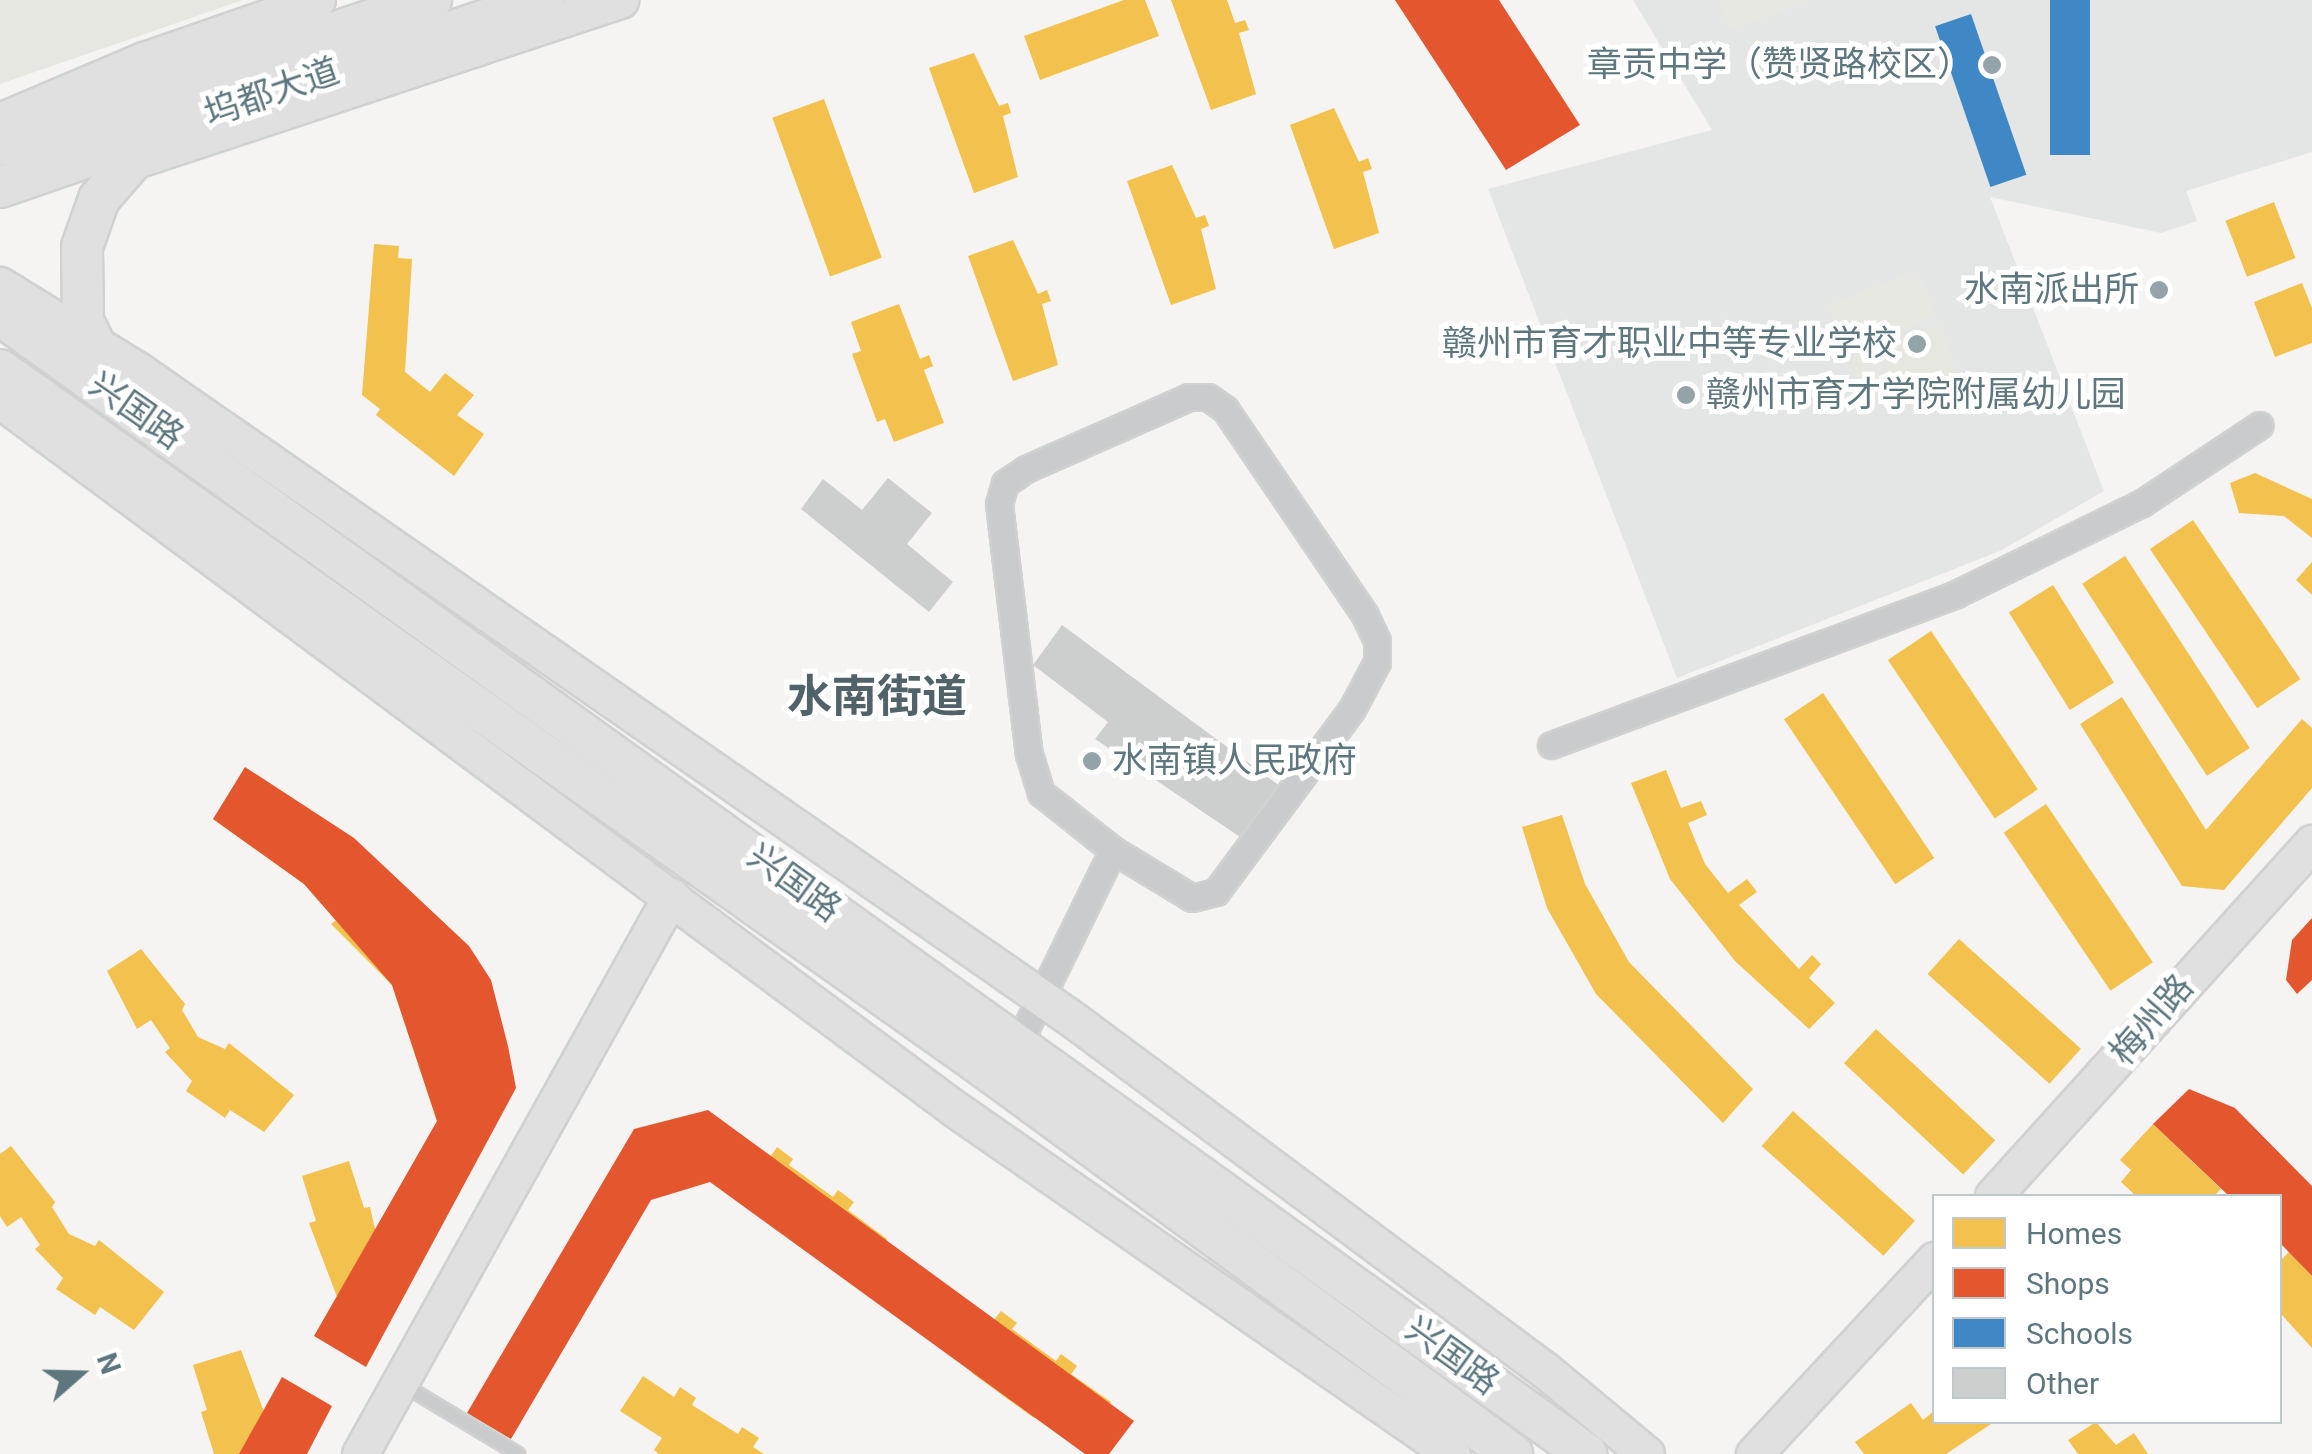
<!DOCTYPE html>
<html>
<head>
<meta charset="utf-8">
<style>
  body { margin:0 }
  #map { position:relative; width:2312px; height:1454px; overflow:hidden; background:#f5f4f2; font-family:Roboto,"Noto Sans SC",sans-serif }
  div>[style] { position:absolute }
  .built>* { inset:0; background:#e4e5e5 }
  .green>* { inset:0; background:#e5e7e0; transform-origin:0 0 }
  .homes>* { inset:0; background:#f2c14e; transform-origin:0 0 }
  .shops>* { inset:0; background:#e4572e }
  .schools>* { inset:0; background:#3f88c5; transform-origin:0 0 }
  .building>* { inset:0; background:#cdcfcf }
  .roads { filter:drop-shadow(2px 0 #d0d1d1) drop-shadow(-2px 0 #d0d1d1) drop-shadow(0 2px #d0d1d1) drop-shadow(0 -2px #d0d1d1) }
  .lane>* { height:12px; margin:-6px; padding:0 6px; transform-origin:6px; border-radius:6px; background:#cacbcc }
  .street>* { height:25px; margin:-12.5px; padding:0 12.5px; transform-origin:12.5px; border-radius:12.5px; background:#cacbcc }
  .secondary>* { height:35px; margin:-17.5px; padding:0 17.5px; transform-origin:17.5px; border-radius:17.5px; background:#dfe0df }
  .primary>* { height:40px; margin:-20px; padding:0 20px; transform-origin:20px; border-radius:20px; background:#dfe0df }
  .dots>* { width:28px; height:28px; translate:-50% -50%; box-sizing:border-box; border:5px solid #fff; border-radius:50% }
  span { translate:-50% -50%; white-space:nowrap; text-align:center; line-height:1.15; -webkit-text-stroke:10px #fff; paint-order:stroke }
  .poi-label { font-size:35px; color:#5e777f }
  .right { translate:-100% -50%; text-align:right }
  .left { translate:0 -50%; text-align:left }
  .street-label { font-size:35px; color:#5e777f }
  .district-label { font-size:45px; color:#516369; font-weight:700 }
  .legend { position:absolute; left:1932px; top:1194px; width:350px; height:230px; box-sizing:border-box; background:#fff; border:2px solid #bfc9cc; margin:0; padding:12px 18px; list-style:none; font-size:30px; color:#5e777f }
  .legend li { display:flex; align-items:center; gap:20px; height:50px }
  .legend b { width:50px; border:2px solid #bfc9cc }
  .north { position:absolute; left:30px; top:1324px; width:100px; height:100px; -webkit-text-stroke:8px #fff; paint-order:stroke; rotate:70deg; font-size:28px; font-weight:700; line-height:40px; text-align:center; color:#5e777f }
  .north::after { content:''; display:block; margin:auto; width:35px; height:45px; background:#5e777f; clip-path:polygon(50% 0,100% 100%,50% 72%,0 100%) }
</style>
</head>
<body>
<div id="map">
  <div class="built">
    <div style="clip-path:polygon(1633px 0,2312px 0,2312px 152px,2186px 191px,2197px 221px,2161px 233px,1990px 197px,2104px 491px,2000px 551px,1677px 678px,1488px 189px,1712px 130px)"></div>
  </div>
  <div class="green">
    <div style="clip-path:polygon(0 0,243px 0,0 84px)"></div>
    <div style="clip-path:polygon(1719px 0,1812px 0,1730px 30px)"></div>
    <div style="left:1918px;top:270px;width:50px;height:96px;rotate:69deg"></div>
    <div style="left:1940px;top:324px;width:51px;height:97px;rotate:70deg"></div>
  </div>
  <div class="homes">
    <div style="clip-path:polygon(1124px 0,1145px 0,1159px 36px,1040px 80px,1024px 36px)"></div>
    <div style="clip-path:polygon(1171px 0,1227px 0,1235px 23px,1245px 20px,1249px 30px,1239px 33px,1256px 94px,1211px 110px)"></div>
    <div style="clip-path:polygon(1395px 0,1456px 0,1487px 46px,1501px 36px,1524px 72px,1511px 81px,1535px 118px,1492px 146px)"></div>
    <div style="clip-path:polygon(974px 53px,999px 106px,1008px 103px,1011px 113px,1003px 116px,1018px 177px,974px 193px,929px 68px)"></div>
    <div style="left:824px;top:99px;width:169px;height:55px;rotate:70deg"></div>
    <div style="clip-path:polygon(1334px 108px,1359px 162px,1368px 158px,1372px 169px,1363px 172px,1379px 233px,1334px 249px,1290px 125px)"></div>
    <div style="clip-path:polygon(1172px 165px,1196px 218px,1205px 215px,1209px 226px,1201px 229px,1216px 289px,1171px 305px,1127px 181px)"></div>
    <div style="left:2274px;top:202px;width:60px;height:52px;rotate:69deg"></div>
    <div style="clip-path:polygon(1013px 240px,1038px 294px,1047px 290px,1051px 301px,1042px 304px,1058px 365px,1013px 381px,968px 256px)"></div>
    <div style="clip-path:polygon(374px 244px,399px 246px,398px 258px,412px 259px,405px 372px,430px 392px,445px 373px,474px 395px,457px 415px,484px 434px,454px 476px,376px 415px,380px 409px,362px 395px)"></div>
    <div style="clip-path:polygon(2302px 283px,2312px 308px,2312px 343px,2275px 357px,2254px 302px)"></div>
    <div style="clip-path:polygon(899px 304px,920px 359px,929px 355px,933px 366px,924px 370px,944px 423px,894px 442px,885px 419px,877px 422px,852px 354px,861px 351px,851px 322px)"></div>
    <div style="clip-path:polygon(2255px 473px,2312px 499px,2312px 538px,2284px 516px,2239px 513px,2230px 483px)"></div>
    <div style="left:2193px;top:520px;width:192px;height:52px;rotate:56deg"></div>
    <div style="left:2125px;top:556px;width:229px;height:51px;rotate:57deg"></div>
    <div style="clip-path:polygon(2312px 562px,2312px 595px,2296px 580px)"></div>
    <div style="left:2053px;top:585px;width:115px;height:52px;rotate:58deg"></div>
    <div style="left:1931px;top:631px;width:191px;height:52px;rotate:56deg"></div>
    <div style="left:1823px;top:693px;width:199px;height:47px;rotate:56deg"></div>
    <div style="clip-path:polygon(2122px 697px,2206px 830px,2302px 719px,2312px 728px,2312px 788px,2224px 890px,2182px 886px,2080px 724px)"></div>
    <div style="clip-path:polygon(1666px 770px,1681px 808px,1701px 801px,1707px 815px,1688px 823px,1705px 864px,1728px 893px,1747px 879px,1757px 892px,1739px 905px,1799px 969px,1812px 955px,1821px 964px,1809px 978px,1835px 1003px,1809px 1029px,1735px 961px,1670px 879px,1631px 783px)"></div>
    <div style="clip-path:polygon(242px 778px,277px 805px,285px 796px,309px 814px,303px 825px,341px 856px,333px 868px,342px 875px,352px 866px,374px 887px,378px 883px,412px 922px,407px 926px,434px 956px,416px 973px,420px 981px,444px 973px,479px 1067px,473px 1069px,485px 1107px,437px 1121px,392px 985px,331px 924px,336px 920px,304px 884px,213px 819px)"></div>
    <div style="left:2046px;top:804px;width:191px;height:51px;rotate:56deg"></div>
    <div style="clip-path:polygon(1562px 815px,1585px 884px,1629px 962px,1753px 1089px,1723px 1123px,1596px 994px,1547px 908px,1522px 827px)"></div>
    <div style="left:1959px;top:939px;width:164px;height:47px;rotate:42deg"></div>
    <div style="clip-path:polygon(141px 949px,185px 1004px,182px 1010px,198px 1037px,225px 1049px,229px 1043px,294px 1095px,264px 1132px,230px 1110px,225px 1118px,186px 1091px,192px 1081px,165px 1052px,170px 1048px,151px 1020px,137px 1029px,107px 971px)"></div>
    <div style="left:1876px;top:1029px;width:163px;height:47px;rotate:43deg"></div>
    <div style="left:1793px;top:1111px;width:164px;height:47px;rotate:42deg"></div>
    <div style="clip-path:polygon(2153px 1124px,2221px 1189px,2214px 1196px,2136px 1196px,2121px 1182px,2131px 1170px,2120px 1160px)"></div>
    <div style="clip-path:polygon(741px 1135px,771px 1156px,777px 1147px,793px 1159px,789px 1165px,833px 1197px,838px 1190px,854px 1202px,848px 1210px,887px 1239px,863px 1273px,819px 1241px,811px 1254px,748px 1209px,757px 1197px,717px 1168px)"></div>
    <div style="clip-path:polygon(11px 1146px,55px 1202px,52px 1207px,69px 1234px,95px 1246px,99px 1240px,164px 1292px,134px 1330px,100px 1307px,95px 1315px,56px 1289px,63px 1278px,35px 1249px,40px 1245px,21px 1217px,7px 1227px,0 1216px,0 1154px)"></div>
    <div style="clip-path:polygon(349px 1161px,364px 1208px,370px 1207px,390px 1295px,342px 1310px,309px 1223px,316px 1221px,302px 1176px)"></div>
    <div style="clip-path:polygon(2289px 1252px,2312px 1276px,2312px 1348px,2280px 1313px,2280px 1261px)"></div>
    <div style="clip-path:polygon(964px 1299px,994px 1320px,1001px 1311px,1017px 1323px,1012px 1329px,1056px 1361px,1061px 1354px,1077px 1366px,1071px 1374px,1111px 1402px,1086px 1437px,1043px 1405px,1034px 1418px,972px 1373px,980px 1361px,940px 1332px)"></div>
    <div style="clip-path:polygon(241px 1350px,276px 1444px,270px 1446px,272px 1454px,214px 1454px,201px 1412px,207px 1410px,193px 1365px)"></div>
    <div style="clip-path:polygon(643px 1376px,674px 1397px,680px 1387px,696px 1398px,692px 1405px,738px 1434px,742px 1427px,759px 1438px,753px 1447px,764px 1454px,659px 1454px,654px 1450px,662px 1438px,620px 1411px)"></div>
    <div style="clip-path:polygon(1911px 1403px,1923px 1420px,1934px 1411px,1934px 1422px,1994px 1422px,1946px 1454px,1864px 1454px,1855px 1442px)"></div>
    <div style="clip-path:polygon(2096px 1422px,2116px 1445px,2134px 1433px,2148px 1454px,2078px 1454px,2068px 1440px)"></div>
  </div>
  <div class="shops">
    <div style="clip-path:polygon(1395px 0,1499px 0,1580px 125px,1506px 170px)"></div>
    <div style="clip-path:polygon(245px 767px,354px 838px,469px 946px,491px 980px,508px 1046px,516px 1088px,366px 1367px,314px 1336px,437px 1121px,392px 985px,304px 884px,213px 819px)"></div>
    <div style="clip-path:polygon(2312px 918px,2312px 980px,2297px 994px,2286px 980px,2292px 940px)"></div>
    <div style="clip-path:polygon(2189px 1089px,2235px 1108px,2312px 1186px,2312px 1276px,2280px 1243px,2280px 1196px,2229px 1196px,2153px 1124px)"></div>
    <div style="clip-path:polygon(708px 1110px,1134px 1421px,1109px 1454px,1085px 1454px,710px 1182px,651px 1200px,511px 1439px,467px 1413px,634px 1129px)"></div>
    <div style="clip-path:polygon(282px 1377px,332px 1406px,307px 1454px,239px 1454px)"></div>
  </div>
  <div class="schools">
    <div style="left:2050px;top:0;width:40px;height:155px"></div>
    <div style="left:1971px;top:14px;width:170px;height:38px;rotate:71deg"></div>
  </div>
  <div class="building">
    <div style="clip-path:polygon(888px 478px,932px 513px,907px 544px,953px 582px,929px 612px,801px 509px,823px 479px,862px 510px)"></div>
    <div style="clip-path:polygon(1062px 625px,1284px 789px,1246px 841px,1095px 739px,1108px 722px,1033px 665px)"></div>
  </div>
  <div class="roads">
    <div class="lane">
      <div style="left:400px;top:1383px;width:138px;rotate:31deg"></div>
    </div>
    <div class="street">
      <div style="left:1551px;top:745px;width:432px;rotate:-20.4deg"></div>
      <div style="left:1956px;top:594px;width:207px;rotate:-26.1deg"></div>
      <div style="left:2142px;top:503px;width:141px;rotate:-33.5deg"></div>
      <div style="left:1018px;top:1044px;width:216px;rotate:-63.9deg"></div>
      <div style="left:1113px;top:850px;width:92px;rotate:31.3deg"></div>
      <div style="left:1192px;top:898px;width:25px;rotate:-14deg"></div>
      <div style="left:1216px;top:892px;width:228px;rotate:-53.4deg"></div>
      <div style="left:1352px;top:709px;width:53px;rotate:-62deg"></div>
      <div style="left:1377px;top:662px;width:21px;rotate:-90deg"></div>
      <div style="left:1377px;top:641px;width:29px;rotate:-115deg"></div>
      <div style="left:1365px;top:615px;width:249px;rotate:-124.2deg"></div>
      <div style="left:1225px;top:409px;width:21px;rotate:-145deg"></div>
      <div style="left:1208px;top:397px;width:19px;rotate:180deg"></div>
      <div style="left:1189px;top:397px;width:178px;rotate:156.2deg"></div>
      <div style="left:1026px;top:469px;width:25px;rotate:146deg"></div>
      <div style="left:1005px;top:483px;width:22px;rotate:106deg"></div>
      <div style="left:999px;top:504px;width:252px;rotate:83.2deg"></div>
      <div style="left:1029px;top:754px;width:41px;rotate:72.9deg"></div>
      <div style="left:1041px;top:793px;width:92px;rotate:38.4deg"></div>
    </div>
    <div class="secondary">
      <div style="left:0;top:121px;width:156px;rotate:-23deg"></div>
      <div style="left:144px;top:60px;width:183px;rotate:-19.1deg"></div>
      <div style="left:139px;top:159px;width:507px;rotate:-18.29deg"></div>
      <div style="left:0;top:285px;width:160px;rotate:31.7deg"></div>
      <div style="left:136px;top:369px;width:1143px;rotate:34.77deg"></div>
      <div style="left:1075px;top:1021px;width:587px;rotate:36.62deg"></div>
      <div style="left:1546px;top:1371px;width:130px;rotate:39.7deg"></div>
      <div style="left:0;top:400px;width:1189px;rotate:36.59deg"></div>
      <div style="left:955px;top:1109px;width:605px;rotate:34.77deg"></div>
      <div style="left:1993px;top:1196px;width:476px;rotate:-47.9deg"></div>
      <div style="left:360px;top:1454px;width:639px;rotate:-60.87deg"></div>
      <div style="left:1754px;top:1454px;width:265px;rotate:-47.1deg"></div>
    </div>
    <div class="primary">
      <div style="left:0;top:145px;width:455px;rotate:-18.6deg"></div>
      <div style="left:0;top:187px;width:575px;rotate:-18.97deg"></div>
      <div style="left:0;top:315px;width:1953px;rotate:35.68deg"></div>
      <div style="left:0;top:370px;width:1196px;rotate:35.3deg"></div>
      <div style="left:976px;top:1061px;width:665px;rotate:36.25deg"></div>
      <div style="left:117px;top:391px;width:78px;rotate:-115.9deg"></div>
      <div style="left:83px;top:321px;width:74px;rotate:-90.8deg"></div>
      <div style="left:82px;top:247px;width:51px;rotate:-70.5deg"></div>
      <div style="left:99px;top:199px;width:77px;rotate:-49.2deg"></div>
    </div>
  </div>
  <div class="dots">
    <div style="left:1992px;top:65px;background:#93a3a7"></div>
    <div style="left:2159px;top:290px;background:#93a3a7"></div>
    <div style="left:1917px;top:344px;background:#93a3a7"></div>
    <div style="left:1686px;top:395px;background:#93a3a7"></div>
    <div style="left:1092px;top:761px;background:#93a3a7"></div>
  </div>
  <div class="poi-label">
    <span class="right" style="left:1972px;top:65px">章贡中学（赞贤路校区）</span>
    <span class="right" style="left:2139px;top:290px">水南派出所</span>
    <span class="right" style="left:1897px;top:344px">赣州市育才职业中等专业学校</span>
    <span class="left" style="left:1706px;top:395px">赣州市育才学院附属幼儿园</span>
    <span class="left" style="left:1112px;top:761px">水南镇人民政府</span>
  </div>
  <div class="street-label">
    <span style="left:272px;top:93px;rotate:-19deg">坞都大道</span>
    <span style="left:136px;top:411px;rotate:35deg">兴国路</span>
    <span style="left:794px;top:883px;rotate:36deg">兴国路</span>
    <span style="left:2152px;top:1020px;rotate:-49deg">梅州路</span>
    <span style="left:1452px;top:1356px;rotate:36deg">兴国路</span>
  </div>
  <div class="district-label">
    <span style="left:877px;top:697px">水南街道</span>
  </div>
  <ul class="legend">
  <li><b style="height:28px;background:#f2c14e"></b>Homes</li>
  <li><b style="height:28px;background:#e4572e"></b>Shops</li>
  <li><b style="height:28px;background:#3f88c5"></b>Schools</li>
  <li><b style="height:28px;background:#cdcfcf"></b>Other</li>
  </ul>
  <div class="north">N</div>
</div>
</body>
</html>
